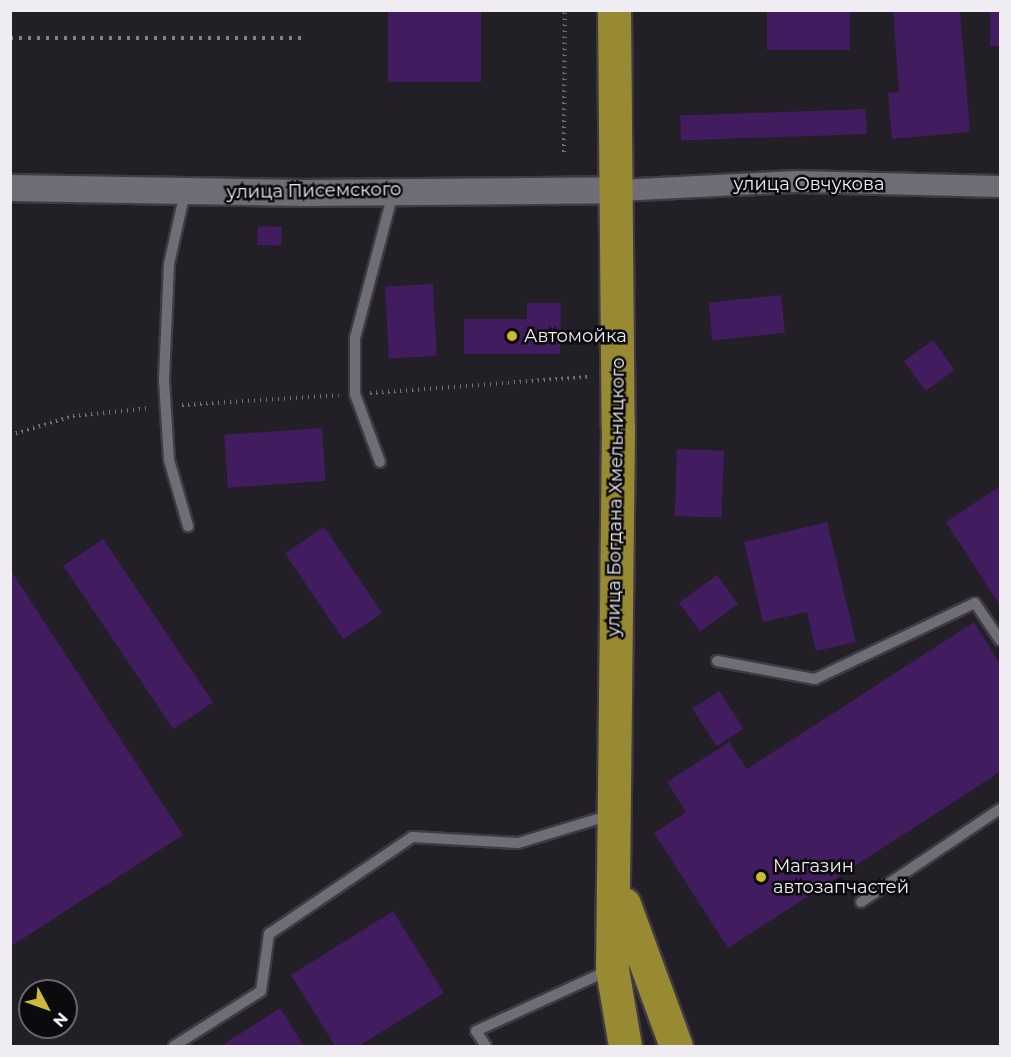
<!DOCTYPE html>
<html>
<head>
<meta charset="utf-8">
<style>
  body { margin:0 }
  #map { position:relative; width:1011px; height:1057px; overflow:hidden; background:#221f26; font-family:Montserrat,sans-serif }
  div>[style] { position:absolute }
  .building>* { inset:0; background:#411c5e; transform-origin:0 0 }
  .path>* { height:4px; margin-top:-2px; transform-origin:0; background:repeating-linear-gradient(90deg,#737076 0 1.5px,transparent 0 6px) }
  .roads { filter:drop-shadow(2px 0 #3e3b41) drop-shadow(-2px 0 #3e3b41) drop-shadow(0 2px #3e3b41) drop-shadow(0 -2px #3e3b41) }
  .service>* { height:10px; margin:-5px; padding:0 5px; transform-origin:5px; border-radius:5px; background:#716d76 }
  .minor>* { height:21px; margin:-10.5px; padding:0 10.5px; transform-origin:10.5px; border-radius:10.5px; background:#716d76 }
  .tertiary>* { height:26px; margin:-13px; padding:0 13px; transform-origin:13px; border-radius:13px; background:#716d76 }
  .trunk>* { height:33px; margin:-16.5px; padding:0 16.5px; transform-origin:16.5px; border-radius:16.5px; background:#988933 }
  .rail>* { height:4.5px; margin-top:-2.25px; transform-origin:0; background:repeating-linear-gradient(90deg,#838187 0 3px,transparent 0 9px) }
  .dots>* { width:16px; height:16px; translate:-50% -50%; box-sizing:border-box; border:3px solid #0b0a0d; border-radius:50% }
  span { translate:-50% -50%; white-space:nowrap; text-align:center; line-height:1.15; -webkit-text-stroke:5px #0b0a0d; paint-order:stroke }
  .street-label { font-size:18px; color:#efedf2 }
  .poi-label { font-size:18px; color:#efedf2 }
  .left { translate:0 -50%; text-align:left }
  .frame { position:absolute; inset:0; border:12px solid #efedf2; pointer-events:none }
  .north { position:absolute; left:18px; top:979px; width:60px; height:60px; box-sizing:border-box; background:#0b0a0d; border:2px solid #666569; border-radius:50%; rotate:131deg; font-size:16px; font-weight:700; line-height:24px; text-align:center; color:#efedf2 }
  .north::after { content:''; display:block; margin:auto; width:21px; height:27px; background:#ceb837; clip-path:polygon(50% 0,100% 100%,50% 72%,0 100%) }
</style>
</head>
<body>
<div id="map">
  <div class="building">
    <div style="left:388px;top:10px;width:93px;height:72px"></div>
    <div style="left:767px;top:10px;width:83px;height:40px"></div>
    <div style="clip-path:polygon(893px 10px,960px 10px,970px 132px,892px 139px,888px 93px,899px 92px)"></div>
    <div style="left:990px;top:10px;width:10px;height:36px"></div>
    <div style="left:866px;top:109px;width:25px;height:186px;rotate:88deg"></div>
    <div style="left:258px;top:226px;width:24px;height:19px;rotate:2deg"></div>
    <div style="left:433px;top:284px;width:72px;height:48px;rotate:87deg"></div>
    <div style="left:781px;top:295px;width:38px;height:73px;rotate:84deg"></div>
    <div style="clip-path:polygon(527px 303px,561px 303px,560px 354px,464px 354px,464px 319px,527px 319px)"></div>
    <div style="left:933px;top:340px;width:37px;height:36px;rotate:54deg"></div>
    <div style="left:322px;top:428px;width:53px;height:98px;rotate:86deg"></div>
    <div style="left:677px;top:449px;width:47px;height:67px;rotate:2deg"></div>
    <div style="clip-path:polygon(1000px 486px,1000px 606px,946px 522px)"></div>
    <div style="clip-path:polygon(827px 522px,856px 642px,816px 651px,807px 612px,763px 622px,744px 542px)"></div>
    <div style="left:324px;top:527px;width:104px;height:47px;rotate:56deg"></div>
    <div style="left:103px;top:539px;width:197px;height:48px;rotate:56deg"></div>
    <div style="clip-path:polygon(10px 569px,183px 835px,10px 947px)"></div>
    <div style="left:717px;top:575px;width:36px;height:47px;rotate:54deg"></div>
    <div style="clip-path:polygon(974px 622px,1000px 664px,1000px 772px,728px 948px,654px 833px,686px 812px,667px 782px,729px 742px,747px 769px)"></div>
    <div style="left:719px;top:691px;width:45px;height:32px;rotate:57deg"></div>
    <div style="clip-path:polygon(393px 911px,444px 993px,359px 1046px,335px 1046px,291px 975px)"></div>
    <div style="clip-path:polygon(280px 1008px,304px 1046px,221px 1046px)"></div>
  </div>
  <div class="path">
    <div style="left:564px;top:152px;width:142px;rotate:-89.6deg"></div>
    <div style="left:370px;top:393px;width:221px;rotate:-4.2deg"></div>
    <div style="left:182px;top:405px;width:157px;rotate:-3.6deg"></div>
    <div style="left:10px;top:435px;width:66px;rotate:-16.8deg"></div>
    <div style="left:73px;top:416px;width:78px;rotate:-5.9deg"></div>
  </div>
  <div class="roads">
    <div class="service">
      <div style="left:185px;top:192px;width:74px;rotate:102.5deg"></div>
      <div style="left:169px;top:264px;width:116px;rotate:92.5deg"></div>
      <div style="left:164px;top:380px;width:80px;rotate:86.4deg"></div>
      <div style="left:169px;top:460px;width:69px;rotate:73.9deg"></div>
      <div style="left:380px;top:462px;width:72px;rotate:-110.2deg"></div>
      <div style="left:355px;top:394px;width:56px;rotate:-90deg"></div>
      <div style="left:355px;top:338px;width:150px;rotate:-75.3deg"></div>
      <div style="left:717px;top:661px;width:100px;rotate:10.4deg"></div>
      <div style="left:815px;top:679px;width:177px;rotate:-25.4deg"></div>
      <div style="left:975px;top:603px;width:45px;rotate:56deg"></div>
      <div style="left:861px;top:902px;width:167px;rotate:-33.8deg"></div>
      <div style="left:174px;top:1046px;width:103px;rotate:-32.3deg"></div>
      <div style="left:261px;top:991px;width:58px;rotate:-82deg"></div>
      <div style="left:269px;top:934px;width:173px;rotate:-34.1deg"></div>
      <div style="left:412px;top:837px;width:106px;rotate:3.2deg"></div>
      <div style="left:518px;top:843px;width:97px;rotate:-16.8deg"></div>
      <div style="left:486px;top:1046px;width:18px;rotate:-124deg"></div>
      <div style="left:476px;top:1031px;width:146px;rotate:-24.6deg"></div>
    </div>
    <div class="minor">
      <div style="left:618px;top:190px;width:178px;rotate:-2.9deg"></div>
      <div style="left:796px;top:181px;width:204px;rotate:1.4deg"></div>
    </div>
    <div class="tertiary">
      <div style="left:10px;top:188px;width:293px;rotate:1deg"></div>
      <div style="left:303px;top:193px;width:315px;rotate:-0.5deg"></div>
    </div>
    <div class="trunk">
      <div style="left:614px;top:10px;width:417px;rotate:89.5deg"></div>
      <div style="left:618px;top:427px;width:542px;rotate:90.63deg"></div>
      <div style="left:612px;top:969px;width:78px;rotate:80.4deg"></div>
      <div style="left:624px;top:904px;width:151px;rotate:69.9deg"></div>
    </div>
  </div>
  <div class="rail">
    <div style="left:10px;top:38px;width:295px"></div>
  </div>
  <div class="dots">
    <div style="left:512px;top:336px;background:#ceb837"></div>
    <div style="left:761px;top:877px;background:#ceb837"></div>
  </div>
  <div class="street-label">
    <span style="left:809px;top:184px">улица Овчукова</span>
    <span style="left:314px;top:191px;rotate:-1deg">улица Писемского</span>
    <span style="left:616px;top:497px;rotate:-89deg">улица Богдана Хмельницкого</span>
  </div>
  <div class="poi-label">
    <span class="left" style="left:524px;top:336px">Автомойка</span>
    <span class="left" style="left:773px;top:877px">Магазин<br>автозапчастей</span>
  </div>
  <div class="frame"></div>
  <div class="north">N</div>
</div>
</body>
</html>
